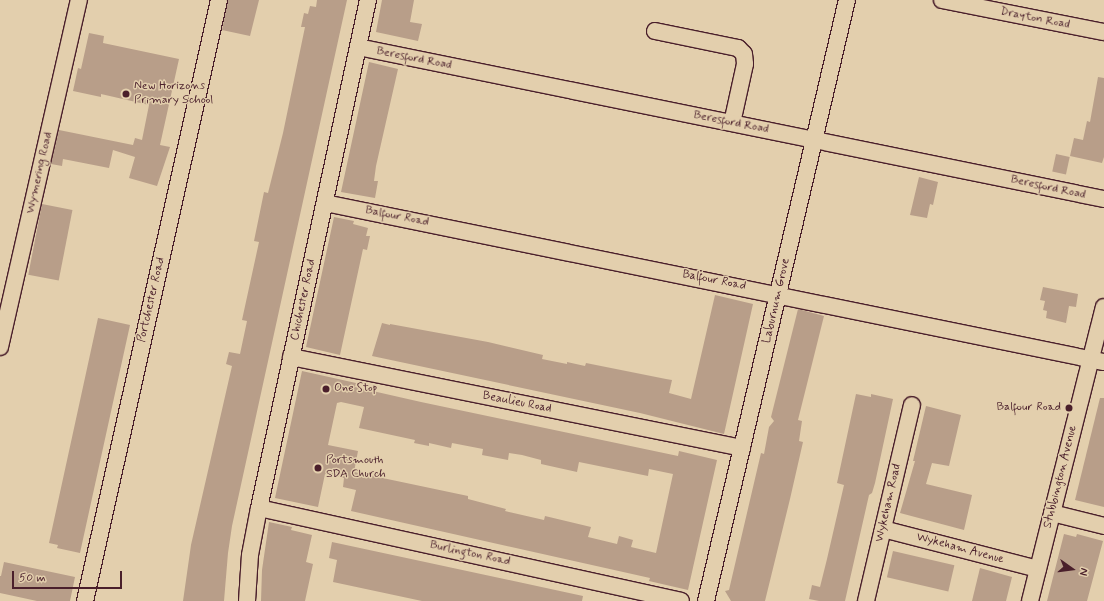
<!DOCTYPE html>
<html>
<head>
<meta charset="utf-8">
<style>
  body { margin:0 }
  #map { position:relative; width:1104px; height:601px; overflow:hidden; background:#e3cfad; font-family:Mynerve,sans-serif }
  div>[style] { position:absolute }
  .building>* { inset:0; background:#b89e89; transform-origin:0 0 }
  .roads { filter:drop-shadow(1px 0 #4a1f2b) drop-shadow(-1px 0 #4a1f2b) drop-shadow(0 1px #4a1f2b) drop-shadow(0 -1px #4a1f2b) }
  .minor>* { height:16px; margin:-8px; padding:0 8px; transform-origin:8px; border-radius:8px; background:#e3cfad }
  .dots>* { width:11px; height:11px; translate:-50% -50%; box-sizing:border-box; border:2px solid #e3cfad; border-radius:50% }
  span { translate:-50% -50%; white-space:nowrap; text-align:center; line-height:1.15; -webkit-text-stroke:3px #e3cfad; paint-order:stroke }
  .street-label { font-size:12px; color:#4a1f2b }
  .poi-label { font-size:12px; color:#4a1f2b }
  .left { translate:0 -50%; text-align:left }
  .right { translate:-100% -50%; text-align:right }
  .north { position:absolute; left:1052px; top:549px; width:40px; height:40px; -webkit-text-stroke:3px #e3cfad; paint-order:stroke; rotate:104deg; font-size:11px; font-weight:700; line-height:16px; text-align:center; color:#4a1f2b }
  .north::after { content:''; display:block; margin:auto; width:14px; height:18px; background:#4a1f2b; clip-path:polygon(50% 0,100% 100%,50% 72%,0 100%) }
  .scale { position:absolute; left:12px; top:571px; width:110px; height:18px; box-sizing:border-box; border:2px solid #4a1f2b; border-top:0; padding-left:5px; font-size:12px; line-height:14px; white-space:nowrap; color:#4a1f2b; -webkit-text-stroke:3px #e3cfad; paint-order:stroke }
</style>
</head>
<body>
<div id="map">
  <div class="building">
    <div style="clip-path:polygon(228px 0,259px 0,250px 36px,222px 30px)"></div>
    <div style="clip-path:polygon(317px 0,347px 0,232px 526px,228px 553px,224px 601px,183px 601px,191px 545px,232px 366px,226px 364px,229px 352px,240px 354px,247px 321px,242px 320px,259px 242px,254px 241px,264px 192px,268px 193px,283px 133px,305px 27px,301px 27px,304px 13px,308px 14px,310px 6px,316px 7px)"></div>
    <div style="clip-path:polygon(382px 0,414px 0,410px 22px,422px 24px,418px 41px,376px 32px)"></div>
    <div style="clip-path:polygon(89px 33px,104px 36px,103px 43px,179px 59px,160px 145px,170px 147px,157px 186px,129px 178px,135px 157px,113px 150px,109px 168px,63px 159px,62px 166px,51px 164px,59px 130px,133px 145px,135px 138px,142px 140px,149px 105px,101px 94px,101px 97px,73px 91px,78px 68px,81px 69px)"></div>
    <div style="clip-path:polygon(369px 62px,398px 69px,376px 166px,374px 181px,378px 181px,375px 198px,341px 192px)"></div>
    <div style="clip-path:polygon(1098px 77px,1104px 78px,1104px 157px,1102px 163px,1070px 156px,1074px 138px,1083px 140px,1087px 121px,1090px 122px)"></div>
    <div style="left:1056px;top:154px;width:14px;height:18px;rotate:12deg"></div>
    <div style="clip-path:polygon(919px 177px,938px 182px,933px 205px,930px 204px,927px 218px,910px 215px)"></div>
    <div style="left:42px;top:204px;width:31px;height:72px;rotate:11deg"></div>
    <div style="clip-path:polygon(334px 217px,354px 221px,353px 224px,368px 228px,366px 236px,370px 236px,367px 250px,363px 249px,340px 355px,306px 347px)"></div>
    <div style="clip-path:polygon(1043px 287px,1078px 294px,1076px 307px,1069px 306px,1066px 323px,1046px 318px,1047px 311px,1043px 310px,1045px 301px,1040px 300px)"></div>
    <div style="clip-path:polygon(715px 295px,753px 304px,724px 434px,640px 413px,372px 356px,382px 323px,390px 325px,390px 324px,488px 342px,543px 355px,542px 359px,567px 364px,567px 362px,585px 366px,586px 363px,666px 379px,672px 380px,669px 393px,691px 399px)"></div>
    <div style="clip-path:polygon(798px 309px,824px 316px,798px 420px,802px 421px,799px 441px,803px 442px,790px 499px,765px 601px,731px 601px,725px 591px,729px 590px,761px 453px,764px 454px,769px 427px,774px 421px,771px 417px)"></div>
    <div style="clip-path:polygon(98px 318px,130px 325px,80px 553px,57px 548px,58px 545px,49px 543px)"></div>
    <div style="clip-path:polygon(evenodd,302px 371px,356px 383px,355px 387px,421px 402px,678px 456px,679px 451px,717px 460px,688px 590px,649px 581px,650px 578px,351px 511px,356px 490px,343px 487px,344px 478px,325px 474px,318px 507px,275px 498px,302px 371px,341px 402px,364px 407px,359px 428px,415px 440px,414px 443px,429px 446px,429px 443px,451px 448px,452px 443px,483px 449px,482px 455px,508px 460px,509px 453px,522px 455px,541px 460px,541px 464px,577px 472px,579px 462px,648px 476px,649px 469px,673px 474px,656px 553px,631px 547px,633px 540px,619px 536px,617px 544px,588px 537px,591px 527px,545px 516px,544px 520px,505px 511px,506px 509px,468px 499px,468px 496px,354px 472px,358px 451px,328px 445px,337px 403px,341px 402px)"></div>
    <div style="clip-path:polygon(856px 394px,871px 397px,871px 394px,893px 399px,875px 483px,872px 493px,869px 495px,845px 601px,819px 601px,809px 599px,812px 585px,820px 587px,827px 559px,844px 485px,837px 483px)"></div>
    <div style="clip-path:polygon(1100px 398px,1104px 398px,1104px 507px,1075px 500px)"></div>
    <div style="clip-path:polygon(926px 406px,961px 415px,949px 466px,932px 463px,926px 484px,972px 495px,964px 530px,900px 513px,915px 461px,913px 461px)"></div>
    <div style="clip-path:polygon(269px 522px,292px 527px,291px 530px,312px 535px,306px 562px,313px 564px,305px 601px,261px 601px,262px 570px)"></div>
    <div style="clip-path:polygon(1064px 534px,1076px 537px,1077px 534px,1103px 541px,1087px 601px,1047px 601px)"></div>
    <div style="clip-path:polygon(332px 542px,583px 596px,582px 601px,422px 601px,333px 582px,337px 560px,329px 558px)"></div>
    <div style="left:893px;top:551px;width:63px;height:27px;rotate:13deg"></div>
    <div style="clip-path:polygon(4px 562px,75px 577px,70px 601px,37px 601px,0 593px,0 576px,1px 576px)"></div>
    <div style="clip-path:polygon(980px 568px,1012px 577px,1006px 601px,972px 601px)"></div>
  </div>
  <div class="roads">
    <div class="minor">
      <div style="left:942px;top:0;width:165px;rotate:11.2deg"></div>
      <div style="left:655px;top:31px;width:85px;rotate:11.6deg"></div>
      <div style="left:738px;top:48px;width:8px;rotate:45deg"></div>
      <div style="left:744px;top:54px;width:10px;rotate:84deg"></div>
      <div style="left:745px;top:64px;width:60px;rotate:102.4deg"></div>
      <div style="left:358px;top:47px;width:761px;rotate:11.52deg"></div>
      <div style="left:325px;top:203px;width:795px;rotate:11.54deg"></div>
      <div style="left:0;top:347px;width:356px;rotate:-77.2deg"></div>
      <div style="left:291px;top:357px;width:460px;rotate:11.4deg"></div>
      <div style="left:259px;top:508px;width:432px;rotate:12.4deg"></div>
      <div style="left:1052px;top:513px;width:54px;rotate:14deg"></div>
      <div style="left:883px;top:529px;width:160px;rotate:14.5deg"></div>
      <div style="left:85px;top:601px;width:616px;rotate:-77.43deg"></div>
      <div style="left:247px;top:601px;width:46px;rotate:-86.3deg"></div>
      <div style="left:250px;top:555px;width:48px;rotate:-79.2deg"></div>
      <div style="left:259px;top:508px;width:520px;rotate:-77.89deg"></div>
      <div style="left:706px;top:601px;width:617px;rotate:-76.8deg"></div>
      <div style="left:866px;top:601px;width:201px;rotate:-76.8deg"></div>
      <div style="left:1030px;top:601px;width:303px;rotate:-75.9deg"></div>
    </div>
  </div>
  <div class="dots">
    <div style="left:126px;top:94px;background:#4a1f2b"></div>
    <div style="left:326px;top:389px;background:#4a1f2b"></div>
    <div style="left:1069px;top:408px;background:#4a1f2b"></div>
    <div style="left:318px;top:468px;background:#4a1f2b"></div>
  </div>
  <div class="street-label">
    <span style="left:1035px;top:19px;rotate:11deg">Drayton Road</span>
    <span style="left:414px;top:59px;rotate:11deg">Beresford Road</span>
    <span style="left:731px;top:123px;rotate:11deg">Beresford Road</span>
    <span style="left:40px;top:173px;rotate:-77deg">Wymering Road</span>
    <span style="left:1048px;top:188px;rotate:12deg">Beresford Road</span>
    <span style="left:397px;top:217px;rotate:11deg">Balfour Road</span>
    <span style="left:714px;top:281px;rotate:11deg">Balfour Road</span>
    <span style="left:152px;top:300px;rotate:-77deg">Portchester Road</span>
    <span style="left:304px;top:300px;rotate:-78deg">Chichester Road</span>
    <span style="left:777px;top:301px;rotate:-77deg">Laburnum Grove</span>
    <span style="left:517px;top:403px;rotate:11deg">Beaulieu Road</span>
    <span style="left:1061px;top:477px;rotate:-76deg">Stubbington Avenue</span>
    <span style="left:889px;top:503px;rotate:-77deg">Wykeham Road</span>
    <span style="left:960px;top:549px;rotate:15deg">Wykeham Avenue</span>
    <span style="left:470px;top:554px;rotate:12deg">Burlington Road</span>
  </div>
  <div class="poi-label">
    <span class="left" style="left:134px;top:94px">New Horizons<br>Primary School</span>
    <span class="left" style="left:334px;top:389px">One Stop</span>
    <span class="right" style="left:1061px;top:408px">Balfour Road</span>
    <span class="left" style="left:326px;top:468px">Portsmouth<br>SDA Church</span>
  </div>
  <div class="north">N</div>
  <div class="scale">50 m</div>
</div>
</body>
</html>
